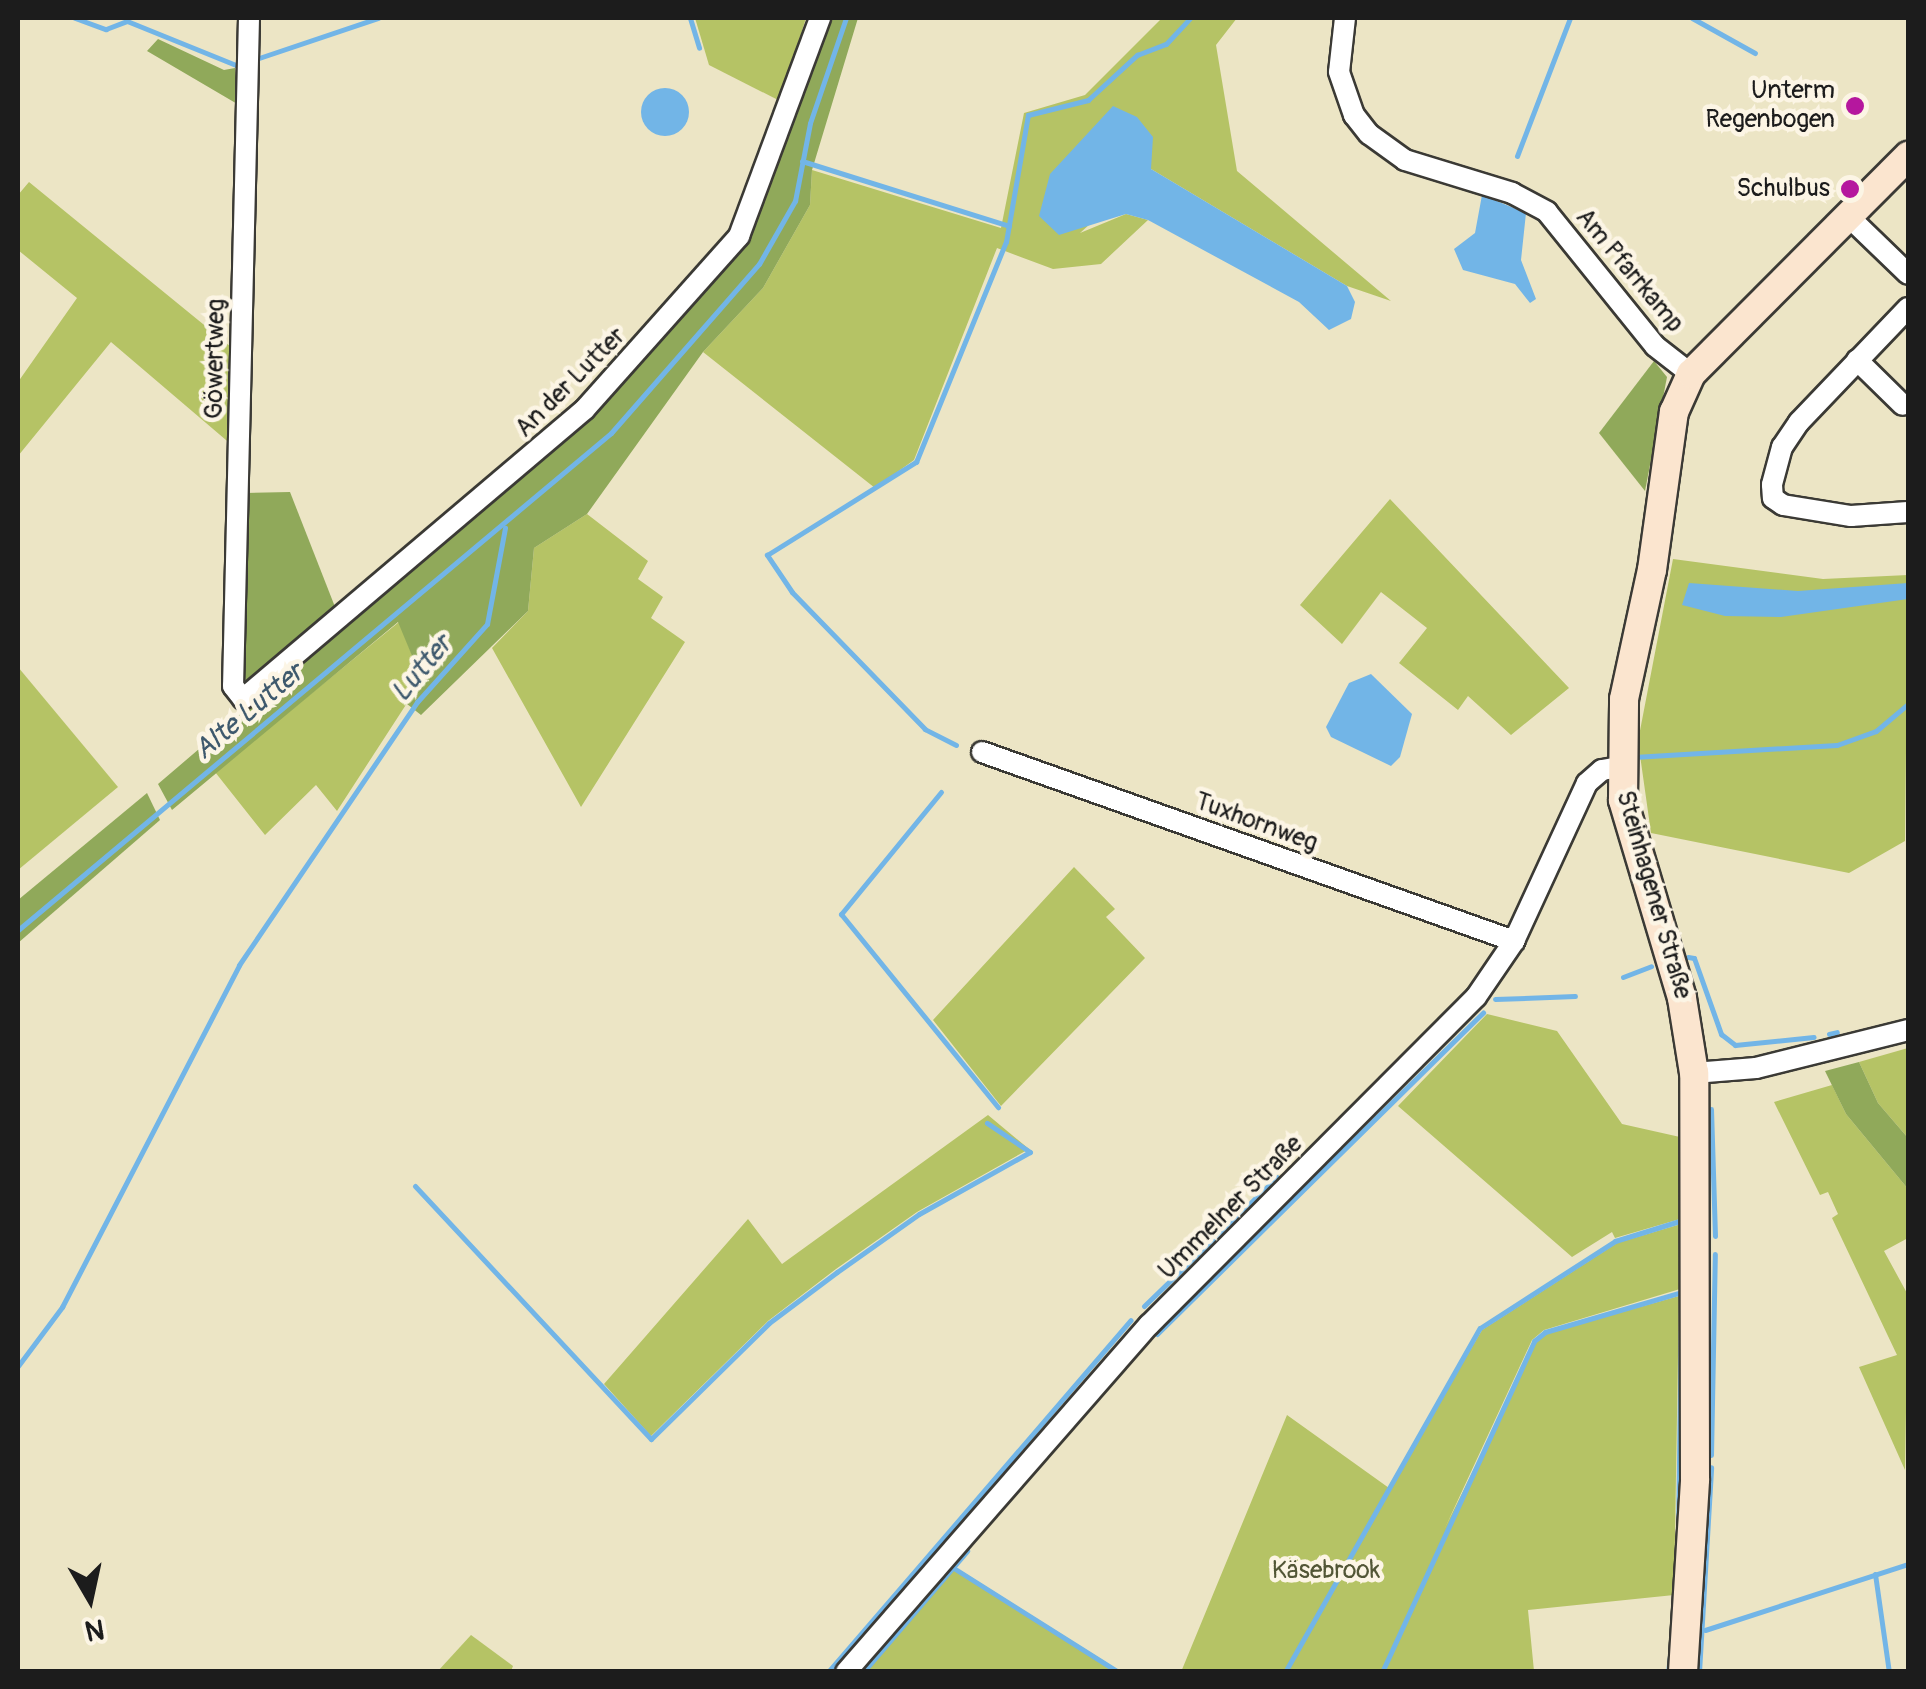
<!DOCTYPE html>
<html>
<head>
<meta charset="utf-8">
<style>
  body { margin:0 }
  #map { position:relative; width:1926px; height:1689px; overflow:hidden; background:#ece5c5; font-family:Pangolin,sans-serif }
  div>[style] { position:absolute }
  .green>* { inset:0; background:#b5c365 }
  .forest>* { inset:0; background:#90a95a }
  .water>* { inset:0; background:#72b5e7 }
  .round { border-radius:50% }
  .stream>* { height:5px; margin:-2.5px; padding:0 2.5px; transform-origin:2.5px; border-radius:2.5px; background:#72b5e7 }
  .roads { filter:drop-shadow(2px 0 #3b3a35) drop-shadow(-2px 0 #3b3a35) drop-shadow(0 2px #3b3a35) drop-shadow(0 -2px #3b3a35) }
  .street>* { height:20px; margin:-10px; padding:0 10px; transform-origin:10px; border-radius:10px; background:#fff }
  .secondary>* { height:28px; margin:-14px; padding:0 14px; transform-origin:14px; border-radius:14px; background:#fbe5cf }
  .dots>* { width:28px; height:28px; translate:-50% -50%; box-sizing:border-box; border:5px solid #fcf5e5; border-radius:50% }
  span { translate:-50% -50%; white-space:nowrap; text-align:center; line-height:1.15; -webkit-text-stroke:9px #fcf5e5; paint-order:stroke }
  .poi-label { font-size:25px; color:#1c1c1c }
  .right { translate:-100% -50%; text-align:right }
  .street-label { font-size:25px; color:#1c1c1c }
  .park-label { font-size:25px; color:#525636 }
  .water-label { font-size:28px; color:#3e596d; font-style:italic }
  .frame { position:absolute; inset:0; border:20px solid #1c1c1c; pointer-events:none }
  .north { position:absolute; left:40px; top:1549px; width:100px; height:100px; -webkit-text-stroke:8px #fcf5e5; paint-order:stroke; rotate:171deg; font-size:28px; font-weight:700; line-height:40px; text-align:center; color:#1c1c1c }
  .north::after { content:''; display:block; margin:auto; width:35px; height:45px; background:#1c1c1c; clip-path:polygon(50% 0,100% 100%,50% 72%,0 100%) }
</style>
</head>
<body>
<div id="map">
  <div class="green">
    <div style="clip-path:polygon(695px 18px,806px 18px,780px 101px,709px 65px)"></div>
    <div style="clip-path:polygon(1162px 18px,1237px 18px,1216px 45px,1237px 171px,1391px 301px,1347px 286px,1151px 169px,1080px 233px,1126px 214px,1148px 220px,1101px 264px,1053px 269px,997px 248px,914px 460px,875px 488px,703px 352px,763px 288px,810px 205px,812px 170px,1001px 228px,1024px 113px,1085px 95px)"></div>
    <div style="clip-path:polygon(29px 182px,236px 351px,233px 446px,111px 342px,18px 456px,18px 382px,77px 298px,18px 250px,18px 195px)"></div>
    <div style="clip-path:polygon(1390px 499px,1569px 688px,1511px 735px,1468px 696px,1458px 710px,1399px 663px,1427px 628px,1381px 592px,1342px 644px,1300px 605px)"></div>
    <div style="clip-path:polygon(587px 514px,648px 561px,638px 579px,663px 597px,651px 618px,685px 642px,581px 807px,492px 648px,528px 611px,534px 548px)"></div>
    <div style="clip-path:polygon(1673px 559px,1823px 579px,1908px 575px,1905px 841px,1849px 873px,1651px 833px,1638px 741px)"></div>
    <div style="clip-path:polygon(399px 622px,422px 680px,337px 811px,316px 785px,265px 835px,215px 772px)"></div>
    <div style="clip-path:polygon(18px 667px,118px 787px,18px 870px)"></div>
    <div style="clip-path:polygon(1074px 867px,1115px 909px,1106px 917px,1145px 958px,1001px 1106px,933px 1020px)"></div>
    <div style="clip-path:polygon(1487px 1014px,1557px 1031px,1622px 1124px,1680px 1137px,1680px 1219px,1615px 1238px,1612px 1232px,1572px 1257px,1398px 1106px)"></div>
    <div style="clip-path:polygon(1908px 1048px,1908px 1138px,1878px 1103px,1859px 1062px)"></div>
    <div style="clip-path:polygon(1832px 1085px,1846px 1114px,1908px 1189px,1908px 1238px,1884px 1251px,1908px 1295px,1905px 1470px,1859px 1367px,1897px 1355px,1832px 1218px,1838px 1214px,1828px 1192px,1820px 1195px,1774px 1102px)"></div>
    <div style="clip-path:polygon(988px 1115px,1029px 1149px,917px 1212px,836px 1269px,768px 1321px,651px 1436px,604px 1384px,748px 1219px,782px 1264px)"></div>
    <div style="clip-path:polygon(1681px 1224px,1680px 1289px,1544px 1330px,1532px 1340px,1445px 1528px,1535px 1344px,1547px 1333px,1679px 1296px,1674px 1595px,1528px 1610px,1534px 1671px,1384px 1671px,1389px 1659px,1381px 1671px,1181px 1672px,1287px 1415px,1389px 1488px,1482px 1330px,1617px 1243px)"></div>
    <div style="clip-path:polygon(955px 1567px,1120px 1671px,865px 1671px)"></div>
    <div style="clip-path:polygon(471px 1635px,513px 1666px,511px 1671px,438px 1671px)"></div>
  </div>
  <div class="forest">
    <div style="clip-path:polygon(828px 18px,858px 18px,812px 170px,810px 205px,763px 288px,703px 352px,587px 514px,534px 548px,528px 611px,421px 715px,407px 704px,422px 680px,398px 622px,172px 810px,158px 784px,589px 416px,749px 241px)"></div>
    <div style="clip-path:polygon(158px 39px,224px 70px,235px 68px,239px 105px,147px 51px)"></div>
    <div style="clip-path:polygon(1654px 361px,1667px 377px,1645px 491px,1599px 433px)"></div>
    <div style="clip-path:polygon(290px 492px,337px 612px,250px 685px,240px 677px,245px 493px)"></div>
    <div style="clip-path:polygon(147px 793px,160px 820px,18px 943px,18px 900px)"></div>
    <div style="clip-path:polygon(1859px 1062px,1878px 1103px,1908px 1138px,1908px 1189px,1846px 1114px,1825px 1071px)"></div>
  </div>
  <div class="water">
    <div class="round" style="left:641px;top:88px;width:48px;height:48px"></div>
    <div style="clip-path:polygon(1113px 106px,1137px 117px,1153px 137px,1151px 169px,1347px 286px,1355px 302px,1351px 319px,1329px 330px,1299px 302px,1148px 220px,1126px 214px,1059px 235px,1039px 216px,1050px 174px)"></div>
    <div style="clip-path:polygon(1482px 195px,1526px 213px,1521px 260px,1536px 299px,1530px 303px,1515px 284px,1463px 270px,1454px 249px,1475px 233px)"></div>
    <div style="clip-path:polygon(1689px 583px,1798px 591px,1908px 583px,1908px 599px,1781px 617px,1725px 616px,1682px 605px)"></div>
    <div style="clip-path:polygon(1371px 674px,1412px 714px,1400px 757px,1391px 766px,1331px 737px,1326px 727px,1349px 683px)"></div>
  </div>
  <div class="stream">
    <div style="left:75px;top:18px;width:33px;rotate:20deg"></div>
    <div style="left:106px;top:29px;width:22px;rotate:-21deg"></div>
    <div style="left:127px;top:21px;width:118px;rotate:22deg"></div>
    <div style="left:690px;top:18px;width:31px;rotate:73deg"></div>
    <div style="left:1692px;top:18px;width:72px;rotate:29.1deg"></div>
    <div style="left:256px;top:59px;width:129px;rotate:-18.6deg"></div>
    <div style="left:1517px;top:156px;width:148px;rotate:-69deg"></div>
    <div style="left:802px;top:161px;width:217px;rotate:17.4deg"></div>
    <div style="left:956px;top:745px;width:35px;rotate:-153deg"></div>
    <div style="left:925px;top:729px;width:191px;rotate:-134.2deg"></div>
    <div style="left:792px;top:592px;width:45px;rotate:-124deg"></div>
    <div style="left:767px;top:555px;width:176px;rotate:-32deg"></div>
    <div style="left:916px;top:462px;width:238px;rotate:-67.8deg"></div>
    <div style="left:1006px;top:242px;width:129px;rotate:-80.2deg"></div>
    <div style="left:1028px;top:115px;width:62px;rotate:-14deg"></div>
    <div style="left:1088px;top:100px;width:67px;rotate:-42.6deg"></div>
    <div style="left:1137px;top:55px;width:31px;rotate:-21deg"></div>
    <div style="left:1166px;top:44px;width:35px;rotate:-47deg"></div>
    <div style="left:1634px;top:757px;width:203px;rotate:-3.4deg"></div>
    <div style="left:1837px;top:745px;width:41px;rotate:-19.7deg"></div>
    <div style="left:1876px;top:731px;width:42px;rotate:-40.2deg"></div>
    <div style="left:941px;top:792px;width:158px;rotate:129.3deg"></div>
    <div style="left:841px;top:914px;width:249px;rotate:50.9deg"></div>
    <div style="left:18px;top:930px;width:774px;rotate:-39.97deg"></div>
    <div style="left:611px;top:433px;width:225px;rotate:-48.8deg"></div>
    <div style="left:759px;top:264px;width:73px;rotate:-60.3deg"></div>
    <div style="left:795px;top:201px;width:79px;rotate:-79.1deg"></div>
    <div style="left:810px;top:123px;width:111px;rotate:-71.1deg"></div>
    <div style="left:1688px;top:957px;width:6px;rotate:9deg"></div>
    <div style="left:1694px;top:958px;width:81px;rotate:70.4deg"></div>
    <div style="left:1721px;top:1034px;width:18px;rotate:38deg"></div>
    <div style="left:1735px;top:1045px;width:79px;rotate:-5.8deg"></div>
    <div style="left:1623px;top:977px;width:30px;rotate:-21deg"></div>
    <div style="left:1495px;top:999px;width:80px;rotate:-2.1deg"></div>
    <div style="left:1829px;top:1034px;width:8px;rotate:-14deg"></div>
    <div style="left:1711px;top:1109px;width:127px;rotate:88.2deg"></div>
    <div style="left:415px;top:1186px;width:346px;rotate:47deg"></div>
    <div style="left:651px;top:1439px;width:165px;rotate:-44.5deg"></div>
    <div style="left:769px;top:1323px;width:85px;rotate:-36.9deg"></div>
    <div style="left:837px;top:1272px;width:100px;rotate:-35.3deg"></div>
    <div style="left:919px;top:1214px;width:127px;rotate:-29.2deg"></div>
    <div style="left:1030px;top:1152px;width:52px;rotate:-146deg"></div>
    <div style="left:1144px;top:1306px;width:185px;rotate:-44.1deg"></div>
    <div style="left:1157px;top:1334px;width:458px;rotate:-44.6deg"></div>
    <div style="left:18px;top:1366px;width:74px;rotate:-53.3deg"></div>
    <div style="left:62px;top:1307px;width:385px;rotate:-62.6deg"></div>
    <div style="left:239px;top:965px;width:318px;rotate:-55.9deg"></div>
    <div style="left:417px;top:702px;width:105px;rotate:-48.1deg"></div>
    <div style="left:487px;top:624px;width:98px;rotate:-79.4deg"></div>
    <div style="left:1711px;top:1455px;width:201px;rotate:-88.9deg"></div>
    <div style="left:1678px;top:1534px;width:204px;rotate:-89.2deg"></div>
    <div style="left:952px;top:1567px;width:196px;rotate:32.3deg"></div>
    <div style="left:1875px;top:1574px;width:99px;rotate:81.9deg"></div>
    <div style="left:1705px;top:1630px;width:213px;rotate:-18deg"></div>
    <div style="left:828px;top:1672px;width:464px;rotate:-49.3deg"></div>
    <div style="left:863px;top:1672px;width:160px;rotate:-49.3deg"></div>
    <div style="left:1285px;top:1672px;width:395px;rotate:-60.5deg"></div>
    <div style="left:1480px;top:1328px;width:161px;rotate:-32.8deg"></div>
    <div style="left:1615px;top:1241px;width:71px;rotate:-17.2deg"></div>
    <div style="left:1382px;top:1672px;width:364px;rotate:-65.3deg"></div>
    <div style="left:1534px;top:1341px;width:14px;rotate:-39deg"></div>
    <div style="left:1545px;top:1332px;width:143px;rotate:-16.3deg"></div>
    <div style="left:1682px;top:1292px;width:5px;rotate:-90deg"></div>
    <div style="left:1668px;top:1672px;width:32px;rotate:-83deg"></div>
    <div style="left:1699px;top:1672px;width:205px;rotate:-86.6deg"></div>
  </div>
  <div class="roads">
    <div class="street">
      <div style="left:249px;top:18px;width:668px;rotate:91.37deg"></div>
      <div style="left:233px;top:686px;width:16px;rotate:52deg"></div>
      <div style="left:243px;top:699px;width:448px;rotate:-40.3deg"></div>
      <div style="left:585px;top:409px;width:232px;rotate:-48.3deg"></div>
      <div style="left:739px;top:236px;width:233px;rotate:-69.6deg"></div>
      <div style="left:1345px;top:18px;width:54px;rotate:96.3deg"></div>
      <div style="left:1339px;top:72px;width:46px;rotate:70.8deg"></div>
      <div style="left:1354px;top:115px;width:24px;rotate:52deg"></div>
      <div style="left:1369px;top:134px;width:44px;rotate:35.8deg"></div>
      <div style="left:1405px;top:160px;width:112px;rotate:17.1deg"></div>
      <div style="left:1512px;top:193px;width:40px;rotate:28deg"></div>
      <div style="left:1547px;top:212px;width:172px;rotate:51.1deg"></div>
      <div style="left:1655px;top:346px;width:46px;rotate:37.9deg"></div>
      <div style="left:1848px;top:216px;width:83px;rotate:44deg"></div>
      <div style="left:1908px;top:308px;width:158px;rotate:133.7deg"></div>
      <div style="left:1799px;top:422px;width:30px;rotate:124deg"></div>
      <div style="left:1782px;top:447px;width:39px;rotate:105deg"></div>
      <div style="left:1772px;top:485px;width:13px;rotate:86deg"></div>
      <div style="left:1773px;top:498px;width:12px;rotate:35deg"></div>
      <div style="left:1783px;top:505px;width:69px;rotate:9.2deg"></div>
      <div style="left:1851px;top:516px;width:57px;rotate:-4deg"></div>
      <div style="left:1857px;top:360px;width:64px;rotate:44.4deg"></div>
      <div style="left:982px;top:752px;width:565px;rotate:19.56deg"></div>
      <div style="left:1694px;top:1073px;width:62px;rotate:-4.6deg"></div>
      <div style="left:1756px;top:1068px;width:157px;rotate:-14deg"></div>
      <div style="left:846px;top:1672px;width:461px;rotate:-48.9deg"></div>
      <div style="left:1149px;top:1325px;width:463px;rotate:-45.1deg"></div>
      <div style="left:1476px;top:997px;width:68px;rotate:-55.8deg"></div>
      <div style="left:1514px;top:941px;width:174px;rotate:-65.2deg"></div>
      <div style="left:1587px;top:783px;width:20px;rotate:-41deg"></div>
      <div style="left:1602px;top:770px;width:17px;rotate:-10deg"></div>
    </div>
    <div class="secondary">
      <div style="left:1683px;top:1672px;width:193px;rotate:-86.4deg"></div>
      <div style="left:1695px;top:1479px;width:406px;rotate:-90.1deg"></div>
      <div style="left:1694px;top:1073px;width:76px;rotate:-99.1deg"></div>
      <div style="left:1682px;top:998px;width:207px;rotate:-106.6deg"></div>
      <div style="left:1623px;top:800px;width:101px;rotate:-89.4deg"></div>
      <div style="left:1624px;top:699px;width:132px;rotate:-77.8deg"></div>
      <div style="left:1652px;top:570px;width:160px;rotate:-82.1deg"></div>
      <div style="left:1674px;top:412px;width:42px;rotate:-65.9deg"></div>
      <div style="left:1691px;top:374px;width:308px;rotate:-45.1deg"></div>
    </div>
  </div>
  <div class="dots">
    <div style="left:1855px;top:106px;background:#b5179e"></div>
    <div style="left:1850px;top:189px;background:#b5179e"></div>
  </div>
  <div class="poi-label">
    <span class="right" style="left:1835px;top:106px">Unterm<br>Regenbogen</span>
    <span class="right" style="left:1830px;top:189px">Schulbus</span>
  </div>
  <div class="street-label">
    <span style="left:1629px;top:271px;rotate:50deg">Am Pfarrkamp</span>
    <span style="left:216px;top:359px;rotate:-89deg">Göwertweg</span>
    <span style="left:571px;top:383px;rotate:-45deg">An der Lutter</span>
    <span style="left:1256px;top:823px;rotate:20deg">Tuxhornweg</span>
    <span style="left:1653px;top:895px;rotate:74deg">Steinhagener Straße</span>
    <span style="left:1231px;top:1208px;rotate:-45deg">Ummelner Straße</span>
  </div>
  <div class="park-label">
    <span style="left:1326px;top:1571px">Käsebrook</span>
  </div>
  <div class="water-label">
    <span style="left:422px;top:669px;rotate:-50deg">Lutter</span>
    <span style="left:249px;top:712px;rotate:-40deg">Alte Lutter</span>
  </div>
  <div class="frame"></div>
  <div class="north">N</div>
</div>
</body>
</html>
